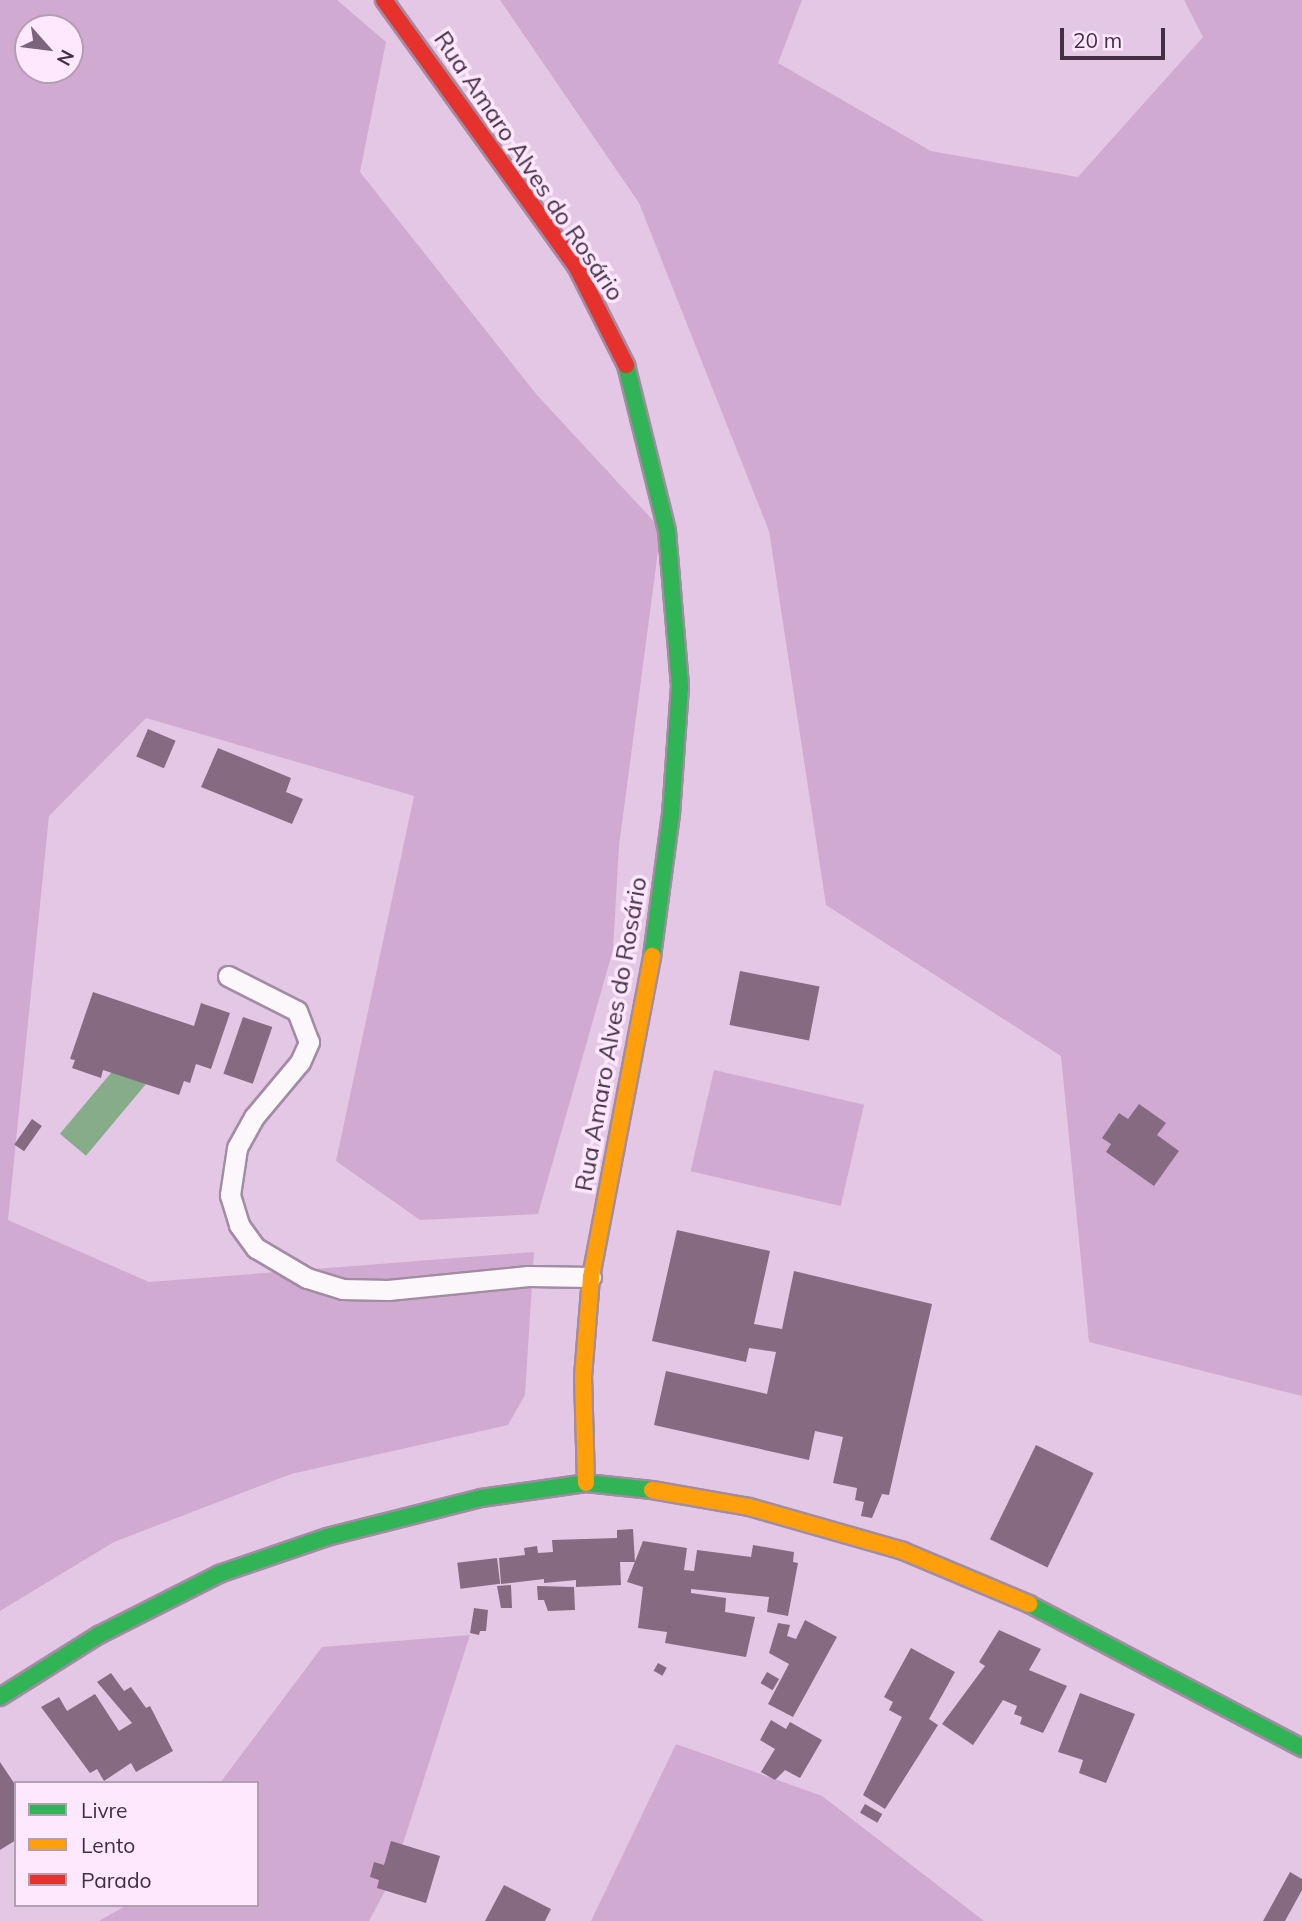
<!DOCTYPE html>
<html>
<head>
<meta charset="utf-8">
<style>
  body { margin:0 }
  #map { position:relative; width:1302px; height:1921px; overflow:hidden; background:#e4c7e5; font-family:Mulish,sans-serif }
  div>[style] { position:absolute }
  .green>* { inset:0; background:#d1aad2; transform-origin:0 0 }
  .water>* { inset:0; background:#86ac89; transform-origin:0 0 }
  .building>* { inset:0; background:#856a81; transform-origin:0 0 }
  .roads { filter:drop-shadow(2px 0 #a28ca3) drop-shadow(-2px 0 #a28ca3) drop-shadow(0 2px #a28ca3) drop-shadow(0 -2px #a28ca3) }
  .lane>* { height:19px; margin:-9.5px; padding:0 9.5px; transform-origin:9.5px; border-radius:9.5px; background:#fbf7fb }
  .fast>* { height:16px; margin:-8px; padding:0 8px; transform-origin:8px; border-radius:8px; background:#30b455 }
  .slow>* { height:16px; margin:-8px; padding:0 8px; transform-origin:8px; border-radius:8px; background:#ff9f0a }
  .jam>* { height:16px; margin:-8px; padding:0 8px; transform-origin:8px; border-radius:8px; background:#e5322d }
  span { translate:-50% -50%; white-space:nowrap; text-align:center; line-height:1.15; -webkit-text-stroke:7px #fee8fe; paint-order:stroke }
  .street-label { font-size:24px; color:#432e44 }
  .legend { position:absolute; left:14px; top:1781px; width:245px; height:126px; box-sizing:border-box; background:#fee8fe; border:2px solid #b39eb4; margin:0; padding:9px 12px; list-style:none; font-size:21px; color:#432e44 }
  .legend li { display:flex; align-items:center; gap:14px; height:35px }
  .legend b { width:35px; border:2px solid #b39eb4 }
  .north { position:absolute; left:14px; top:14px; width:70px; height:70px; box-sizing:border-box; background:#fee8fe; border:2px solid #b39eb4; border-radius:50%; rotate:118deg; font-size:19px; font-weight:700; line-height:28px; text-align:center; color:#432e44 }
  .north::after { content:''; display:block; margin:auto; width:24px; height:32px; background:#7b647c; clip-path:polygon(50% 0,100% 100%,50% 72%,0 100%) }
  .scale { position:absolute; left:1060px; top:28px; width:105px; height:32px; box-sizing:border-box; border:4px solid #432e44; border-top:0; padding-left:9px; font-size:21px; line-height:24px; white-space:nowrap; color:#432e44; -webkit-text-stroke:5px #fee8fe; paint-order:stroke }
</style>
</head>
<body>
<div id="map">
  <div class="green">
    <div style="clip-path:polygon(evenodd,0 0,337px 0,386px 42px,360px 172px,537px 395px,661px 529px,619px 846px,613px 950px,538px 1214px,420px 1220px,336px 1161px,414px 796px,146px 718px,49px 816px,8px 1220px,149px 1282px,534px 1252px,525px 1395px,508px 1425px,291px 1474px,114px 1542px,0 1611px,0 0,28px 28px,70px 28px,70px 70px,28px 70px,28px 28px)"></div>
    <div style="clip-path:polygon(500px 0,802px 0,778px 63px,931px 151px,1078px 177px,1203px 37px,1184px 0,1302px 0,1302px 1396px,1089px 1342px,1061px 1056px,826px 905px,769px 531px,639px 203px)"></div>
    <div style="left:714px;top:1070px;width:154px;height:104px;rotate:13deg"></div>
    <div style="clip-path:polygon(470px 1635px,392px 1878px,369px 1921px,99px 1921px,127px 1905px,257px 1905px,257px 1783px,220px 1783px,322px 1647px)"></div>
    <div style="clip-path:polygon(676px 1744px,822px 1796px,984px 1921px,591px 1921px)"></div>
  </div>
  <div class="water">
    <div style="left:121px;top:1061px;width:34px;height:95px;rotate:40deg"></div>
  </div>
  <div class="building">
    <div style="left:148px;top:729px;width:30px;height:30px;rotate:23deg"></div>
    <div style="clip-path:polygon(218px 748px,291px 778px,286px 792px,303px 799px,292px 824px,201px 787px)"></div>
    <div style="left:740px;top:971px;width:81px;height:55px;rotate:11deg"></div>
    <div style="clip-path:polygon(93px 992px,194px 1026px,201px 1003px,230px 1013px,211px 1069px,196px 1064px,190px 1083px,184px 1081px,179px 1095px,103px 1070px,101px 1078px,72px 1068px,75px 1060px,70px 1059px)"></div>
    <div style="left:243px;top:1017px;width:31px;height:60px;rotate:19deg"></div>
    <div style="clip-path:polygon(1139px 1104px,1166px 1123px,1157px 1135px,1179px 1151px,1154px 1186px,1106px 1152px,1111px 1144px,1102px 1138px,1119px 1113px,1128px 1119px)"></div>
    <div style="left:32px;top:1119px;width:12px;height:31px;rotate:35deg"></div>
    <div style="clip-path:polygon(677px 1230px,770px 1251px,754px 1324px,782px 1329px,794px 1271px,932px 1304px,889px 1495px,882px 1494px,872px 1518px,861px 1516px,864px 1502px,855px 1500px,857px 1488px,833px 1483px,843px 1437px,815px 1431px,809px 1460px,654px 1425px,666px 1371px,767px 1394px,776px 1352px,749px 1348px,746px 1362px,652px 1341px)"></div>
    <div style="left:1036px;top:1445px;width:64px;height:105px;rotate:26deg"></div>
    <div style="clip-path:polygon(633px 1529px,635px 1562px,620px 1562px,621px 1585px,576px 1587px,576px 1580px,544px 1583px,544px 1579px,501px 1584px,499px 1558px,525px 1555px,524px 1548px,537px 1546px,538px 1553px,553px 1552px,552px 1540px,617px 1538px,617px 1530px)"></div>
    <div style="clip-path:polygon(643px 1541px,687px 1548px,684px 1570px,694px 1571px,697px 1550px,751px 1557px,753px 1545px,794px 1552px,793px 1562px,798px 1563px,788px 1616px,767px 1612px,769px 1597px,691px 1589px,691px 1593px,726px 1598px,725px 1612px,755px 1617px,746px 1657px,665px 1643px,667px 1632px,638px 1628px,643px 1587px,627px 1582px)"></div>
    <div style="left:497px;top:1558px;width:26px;height:40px;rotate:83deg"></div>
    <div style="clip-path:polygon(511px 1585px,512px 1608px,501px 1608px,497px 1586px)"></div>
    <div style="clip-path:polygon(537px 1586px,574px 1587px,575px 1610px,548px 1611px,544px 1600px,538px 1600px)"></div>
    <div style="clip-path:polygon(474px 1608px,488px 1610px,486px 1631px,480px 1631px,479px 1635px,470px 1633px)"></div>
    <div style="clip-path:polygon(805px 1620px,837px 1637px,793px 1717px,768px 1704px,789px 1664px,769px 1653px,778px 1623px,790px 1625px,787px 1636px,796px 1639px)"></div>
    <div style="clip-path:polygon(999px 1630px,1041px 1649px,1029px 1670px,1067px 1686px,1043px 1733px,1020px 1724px,1022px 1717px,1014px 1714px,1017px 1706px,1003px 1700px,973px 1745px,942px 1724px,985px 1666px,979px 1662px)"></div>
    <div style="clip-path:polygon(911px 1648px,955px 1672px,929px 1719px,938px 1725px,885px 1809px,863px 1795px,902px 1717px,889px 1710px,893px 1702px,884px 1697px)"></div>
    <div style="left:658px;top:1663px;width:10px;height:9px;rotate:29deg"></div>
    <div style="left:767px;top:1672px;width:14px;height:13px;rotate:30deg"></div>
    <div style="clip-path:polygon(111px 1673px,124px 1691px,131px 1687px,146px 1708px,150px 1706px,173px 1751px,136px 1772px,131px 1763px,104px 1781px,97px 1769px,90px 1773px,41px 1707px,59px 1697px,67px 1711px,95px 1694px,119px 1731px,132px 1723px,97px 1682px)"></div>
    <div style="clip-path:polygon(1080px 1693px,1135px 1714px,1106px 1783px,1079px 1773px,1083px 1760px,1058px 1752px)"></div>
    <div style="clip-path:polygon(771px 1720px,786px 1729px,790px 1722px,822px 1740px,800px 1778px,785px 1770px,775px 1780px,761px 1772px,775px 1749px,760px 1740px)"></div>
    <div style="clip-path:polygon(0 1762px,16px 1786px,16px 1840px,0 1850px)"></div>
    <div style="left:865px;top:1804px;width:20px;height:10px;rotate:30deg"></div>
    <div style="clip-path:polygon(391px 1841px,440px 1856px,426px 1903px,377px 1888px,379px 1880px,370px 1877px,374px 1862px,384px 1865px)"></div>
    <div style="clip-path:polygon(1290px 1872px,1302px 1879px,1302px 1890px,1285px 1921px,1263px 1921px)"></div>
    <div style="clip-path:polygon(504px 1885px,551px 1909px,545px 1921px,485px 1921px)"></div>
  </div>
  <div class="roads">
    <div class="lane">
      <div style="left:228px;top:976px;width:77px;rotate:26.9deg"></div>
      <div style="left:297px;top:1011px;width:33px;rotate:69deg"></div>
      <div style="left:309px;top:1042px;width:22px;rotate:114deg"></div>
      <div style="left:300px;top:1062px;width:72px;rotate:129.9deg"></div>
      <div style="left:254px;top:1117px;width:35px;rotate:119deg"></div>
      <div style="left:237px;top:1148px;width:48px;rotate:98.5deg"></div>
      <div style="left:230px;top:1195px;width:31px;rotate:73deg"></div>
      <div style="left:239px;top:1225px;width:29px;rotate:54deg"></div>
      <div style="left:256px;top:1248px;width:59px;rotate:30.5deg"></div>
      <div style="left:307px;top:1278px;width:37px;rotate:17deg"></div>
      <div style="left:342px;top:1289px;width:46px;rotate:1.2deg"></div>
      <div style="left:388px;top:1290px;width:141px;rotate:-5.7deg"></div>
      <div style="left:528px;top:1276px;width:63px;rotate:0.9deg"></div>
    </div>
    <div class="fast">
      <div style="left:626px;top:365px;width:171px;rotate:76.1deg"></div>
      <div style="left:667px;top:531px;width:156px;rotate:85.2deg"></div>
      <div style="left:680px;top:686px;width:128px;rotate:94deg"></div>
      <div style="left:671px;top:814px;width:143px;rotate:97.6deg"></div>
      <div style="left:1029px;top:1604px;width:309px;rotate:27.8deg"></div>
      <div style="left:0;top:1697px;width:117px;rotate:-32.1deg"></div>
      <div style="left:99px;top:1635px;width:135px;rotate:-26.9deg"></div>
      <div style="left:219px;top:1574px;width:114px;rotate:-18.9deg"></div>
      <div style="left:327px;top:1537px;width:159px;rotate:-14.2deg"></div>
      <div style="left:481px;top:1498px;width:106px;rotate:-8.1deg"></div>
      <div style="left:586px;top:1483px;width:66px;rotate:6.1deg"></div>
    </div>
    <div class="slow">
      <div style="left:586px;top:1483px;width:106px;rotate:-91.6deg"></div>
      <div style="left:583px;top:1377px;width:100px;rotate:-85.4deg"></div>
      <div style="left:591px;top:1277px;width:327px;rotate:-79.2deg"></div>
      <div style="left:652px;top:1490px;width:98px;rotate:9.9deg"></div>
      <div style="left:749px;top:1507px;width:160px;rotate:15.9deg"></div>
      <div style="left:903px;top:1551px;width:137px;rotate:22.8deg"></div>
    </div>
    <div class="jam">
      <div style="left:384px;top:0;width:330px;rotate:54.2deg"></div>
      <div style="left:577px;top:268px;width:109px;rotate:63.2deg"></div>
    </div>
  </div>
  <div class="street-label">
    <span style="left:529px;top:166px;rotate:56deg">Rua Amaro Alves do Rosário</span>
    <span style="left:611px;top:1034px;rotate:-80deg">Rua Amaro Alves do Rosário</span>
  </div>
  <ul class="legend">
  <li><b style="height:9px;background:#30b455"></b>Livre</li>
  <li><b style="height:9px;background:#ff9f0a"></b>Lento</li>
  <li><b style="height:9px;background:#e5322d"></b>Parado</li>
  </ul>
  <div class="north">N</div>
  <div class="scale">20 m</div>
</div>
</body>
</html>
